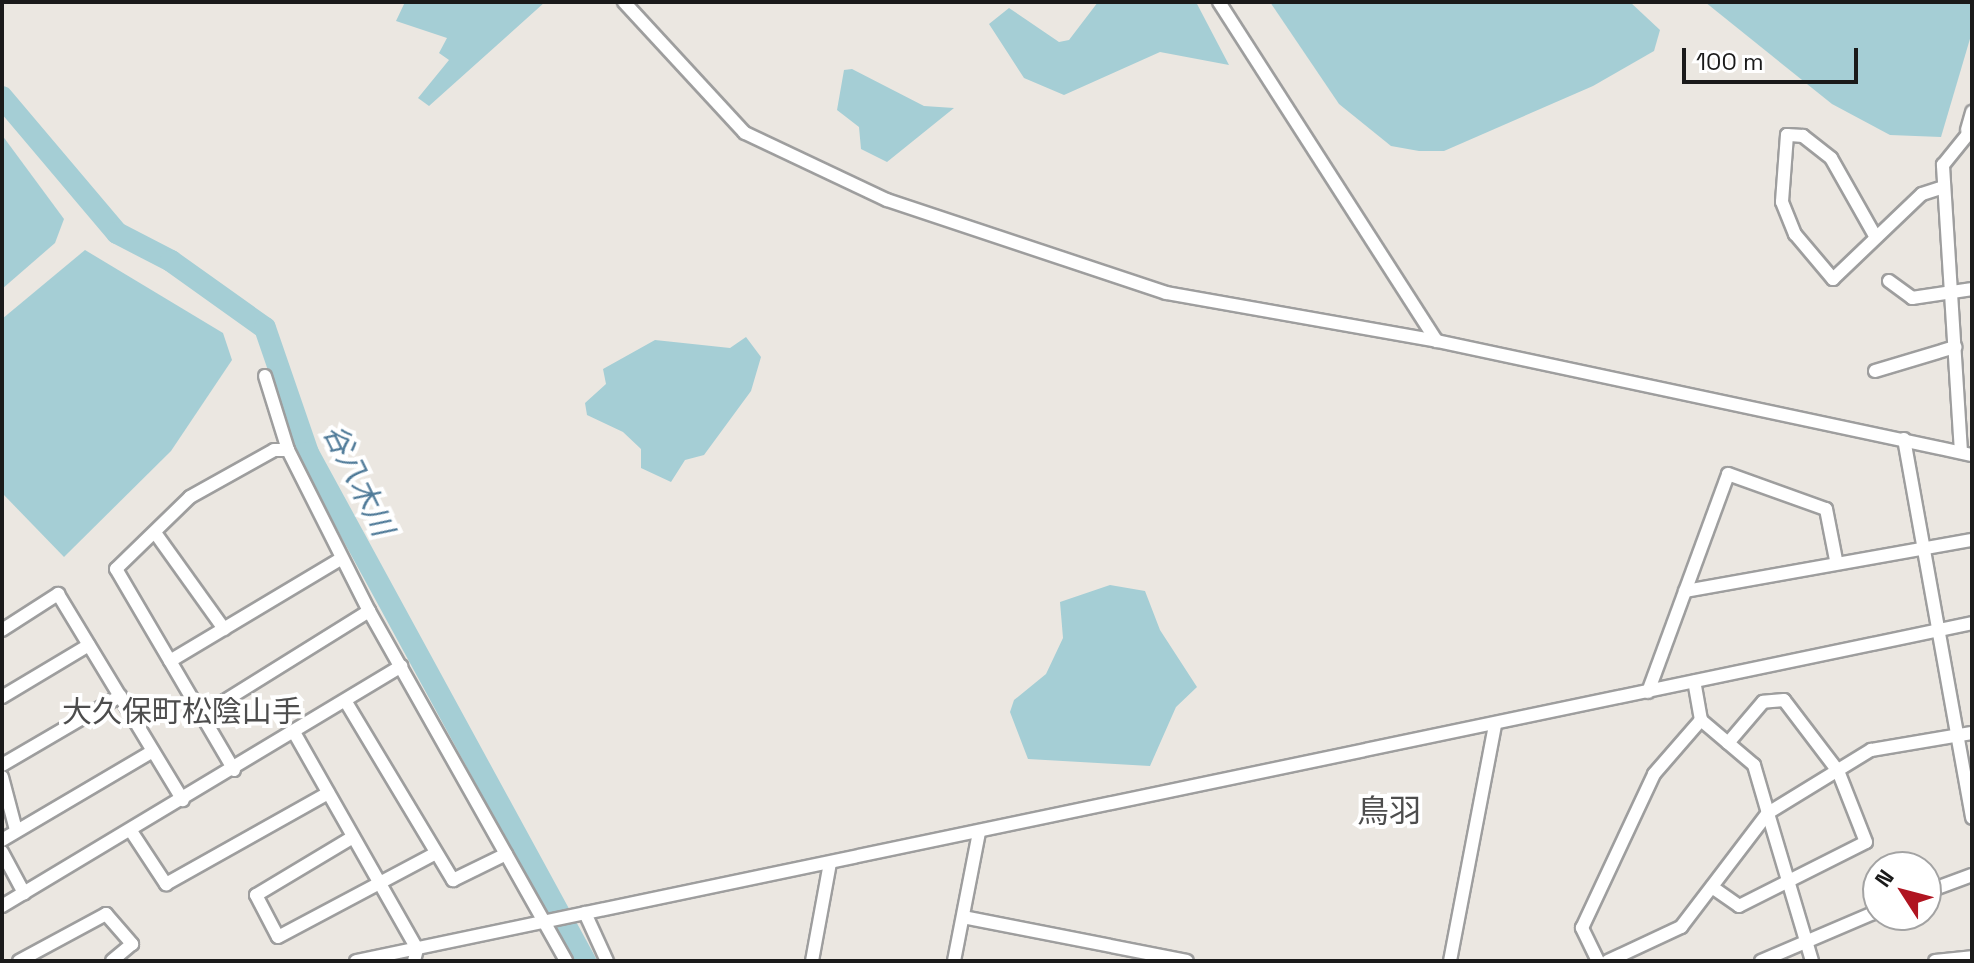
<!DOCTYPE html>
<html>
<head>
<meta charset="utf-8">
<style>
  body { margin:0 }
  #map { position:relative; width:1974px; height:963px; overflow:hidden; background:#ebe7e1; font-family:"Space Grotesk","Noto Sans JP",sans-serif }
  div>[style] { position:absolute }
  .water>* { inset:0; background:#a5ced5 }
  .river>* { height:22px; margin:-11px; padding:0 11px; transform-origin:11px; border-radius:11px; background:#a5ced5 }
  .roads { filter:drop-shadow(2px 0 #9e9e9e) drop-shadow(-2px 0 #9e9e9e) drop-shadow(0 2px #9e9e9e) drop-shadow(0 -2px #9e9e9e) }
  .minor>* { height:12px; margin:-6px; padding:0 6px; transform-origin:6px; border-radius:6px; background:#fff }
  span { translate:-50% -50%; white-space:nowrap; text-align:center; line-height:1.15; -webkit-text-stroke:8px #fff; paint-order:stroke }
  .water-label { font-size:30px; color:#4f7a98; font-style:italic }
  .neighbourhood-label { font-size:30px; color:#4d4d4d }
  .quarter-label { font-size:32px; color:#4d4d4d }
  .frame { position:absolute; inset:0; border:4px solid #1a1a1a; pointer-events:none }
  .north { position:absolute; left:1862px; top:851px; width:80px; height:80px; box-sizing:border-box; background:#fff; border:2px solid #a3a3a3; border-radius:50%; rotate:306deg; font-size:22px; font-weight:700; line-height:32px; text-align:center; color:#1a1a1a }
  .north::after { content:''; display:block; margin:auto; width:28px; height:36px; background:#b01521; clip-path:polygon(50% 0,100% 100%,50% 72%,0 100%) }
  .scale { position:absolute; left:1682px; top:48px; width:176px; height:36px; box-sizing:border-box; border:4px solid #1a1a1a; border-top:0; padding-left:10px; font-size:24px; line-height:28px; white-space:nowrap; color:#1a1a1a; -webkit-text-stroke:6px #fff; paint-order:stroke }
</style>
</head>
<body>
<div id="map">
  <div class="water">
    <div style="clip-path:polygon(405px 2px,545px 2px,429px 106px,418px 98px,449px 60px,439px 53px,447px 38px,396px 21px)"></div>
    <div style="clip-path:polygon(1098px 2px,1196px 2px,1229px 65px,1160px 52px,1064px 95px,1024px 78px,989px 24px,1009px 8px,1059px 42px,1069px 40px)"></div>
    <div style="clip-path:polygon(1270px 2px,1630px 2px,1660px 30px,1654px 51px,1593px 86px,1444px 151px,1419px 151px,1391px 146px,1339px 104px)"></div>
    <div style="clip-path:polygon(1705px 2px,1972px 2px,1972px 32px,1941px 137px,1890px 135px,1832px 104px)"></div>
    <div style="clip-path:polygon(852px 69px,924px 106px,954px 108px,887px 162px,861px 149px,859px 127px,837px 110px,844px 70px)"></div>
    <div style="clip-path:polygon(2px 135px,64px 219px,55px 243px,2px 289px)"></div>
    <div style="clip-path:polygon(85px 250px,223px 333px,232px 360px,171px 451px,64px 557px,2px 493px,2px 319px)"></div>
    <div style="clip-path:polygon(746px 337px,761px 357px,751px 391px,704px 455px,685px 460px,671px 482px,641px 468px,641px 449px,623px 432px,587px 415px,585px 403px,606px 384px,603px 369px,655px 340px,730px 348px)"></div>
    <div style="clip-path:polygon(1110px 585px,1145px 591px,1160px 630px,1197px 687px,1176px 707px,1150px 766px,1028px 759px,1010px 712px,1014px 700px,1046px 674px,1063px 638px,1060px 602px)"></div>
  </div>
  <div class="river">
    <div style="left:2px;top:97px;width:178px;rotate:49.8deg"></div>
    <div style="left:117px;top:233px;width:61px;rotate:27.4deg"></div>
    <div style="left:171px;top:261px;width:115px;rotate:35.5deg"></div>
    <div style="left:265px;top:328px;width:132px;rotate:71deg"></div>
    <div style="left:308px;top:453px;width:579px;rotate:61.4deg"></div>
  </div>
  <div class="roads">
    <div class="minor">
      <div style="left:624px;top:2px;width:178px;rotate:47.3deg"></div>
      <div style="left:745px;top:133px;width:157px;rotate:25.3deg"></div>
      <div style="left:887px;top:200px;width:294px;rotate:18.4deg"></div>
      <div style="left:1166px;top:293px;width:275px;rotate:10deg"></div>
      <div style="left:1437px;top:341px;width:547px;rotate:12.03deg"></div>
      <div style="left:1219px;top:2px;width:403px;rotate:57.3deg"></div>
      <div style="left:1967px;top:130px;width:19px;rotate:-74deg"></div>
      <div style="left:1874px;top:234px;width:87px;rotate:-119.5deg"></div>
      <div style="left:1831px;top:158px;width:36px;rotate:-142deg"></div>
      <div style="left:1803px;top:136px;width:16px;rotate:-176deg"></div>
      <div style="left:1787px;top:135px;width:67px;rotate:94.3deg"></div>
      <div style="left:1782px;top:202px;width:35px;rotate:68deg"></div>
      <div style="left:1795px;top:234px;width:59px;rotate:49.8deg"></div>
      <div style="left:1833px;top:279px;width:123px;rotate:-43.7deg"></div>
      <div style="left:1922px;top:194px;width:22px;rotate:-18deg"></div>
      <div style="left:1889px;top:281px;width:29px;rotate:36deg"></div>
      <div style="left:1912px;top:298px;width:61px;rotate:-8.5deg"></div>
      <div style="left:1875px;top:371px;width:84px;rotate:-16.7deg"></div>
      <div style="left:265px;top:376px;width:77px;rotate:72.7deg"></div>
      <div style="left:288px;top:450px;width:180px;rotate:63.3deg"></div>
      <div style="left:369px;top:611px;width:402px;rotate:60.6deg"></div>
      <div style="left:1904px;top:439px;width:385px;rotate:79.8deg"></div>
      <div style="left:1961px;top:452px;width:288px;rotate:-93.6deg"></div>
      <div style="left:1943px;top:165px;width:46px;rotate:-51.1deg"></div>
      <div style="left:156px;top:534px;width:117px;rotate:54.4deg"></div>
      <div style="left:1685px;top:591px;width:291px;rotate:-10.1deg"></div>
      <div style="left:2px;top:630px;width:67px;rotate:-32.7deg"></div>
      <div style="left:58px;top:594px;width:241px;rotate:58.8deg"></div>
      <div style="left:170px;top:661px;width:200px;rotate:-30.9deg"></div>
      <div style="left:1648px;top:692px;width:232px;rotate:-69.8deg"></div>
      <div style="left:1728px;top:474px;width:104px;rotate:19.7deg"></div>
      <div style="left:1826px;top:509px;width:52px;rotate:78.9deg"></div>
      <div style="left:2px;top:697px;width:101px;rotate:-30.9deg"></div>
      <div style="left:346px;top:702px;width:208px;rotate:59deg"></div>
      <div style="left:453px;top:880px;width:59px;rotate:-26.1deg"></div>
      <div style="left:202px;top:715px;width:197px;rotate:-31.9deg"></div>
      <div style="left:295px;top:734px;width:247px;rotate:60.4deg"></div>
      <div style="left:417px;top:949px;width:12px;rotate:104deg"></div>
      <div style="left:2px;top:765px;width:137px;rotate:-30.3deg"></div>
      <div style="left:234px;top:770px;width:233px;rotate:-120.4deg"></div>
      <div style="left:116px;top:569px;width:103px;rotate:-44.2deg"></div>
      <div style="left:190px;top:497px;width:96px;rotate:-29.2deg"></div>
      <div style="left:274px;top:450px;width:14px"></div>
      <div style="left:2px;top:777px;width:55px;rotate:75.2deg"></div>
      <div style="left:131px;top:831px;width:64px;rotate:56.6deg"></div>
      <div style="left:166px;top:884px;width:186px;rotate:-29.3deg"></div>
      <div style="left:353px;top:837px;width:113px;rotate:149.1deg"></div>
      <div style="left:256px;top:895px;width:47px;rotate:62.4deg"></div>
      <div style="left:278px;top:937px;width:179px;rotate:-28deg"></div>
      <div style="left:2px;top:840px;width:175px;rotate:-30.5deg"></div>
      <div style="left:2px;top:852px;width:47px;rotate:61.8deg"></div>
      <div style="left:1712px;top:887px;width:33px;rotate:35deg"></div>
      <div style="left:1739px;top:906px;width:142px;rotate:-26.7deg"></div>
      <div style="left:1866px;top:842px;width:76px;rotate:-111.5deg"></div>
      <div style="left:1838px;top:771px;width:89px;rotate:-127.3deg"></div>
      <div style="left:1784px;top:700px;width:21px;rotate:175deg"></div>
      <div style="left:1763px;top:702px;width:54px;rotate:130.5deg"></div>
      <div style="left:1926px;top:892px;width:49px;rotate:-20.3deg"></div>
      <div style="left:2px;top:906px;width:466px;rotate:-31deg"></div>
      <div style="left:585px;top:913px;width:53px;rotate:65.4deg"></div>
      <div style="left:963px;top:917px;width:228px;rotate:11.1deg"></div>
      <div style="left:19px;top:961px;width:99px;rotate:-28.4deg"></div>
      <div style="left:106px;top:914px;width:40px;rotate:49deg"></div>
      <div style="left:132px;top:944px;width:26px;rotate:140deg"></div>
      <div style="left:356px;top:961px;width:1651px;rotate:-11.81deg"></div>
      <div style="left:812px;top:961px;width:100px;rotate:-79.6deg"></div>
      <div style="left:954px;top:961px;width:131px;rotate:-79deg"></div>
      <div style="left:1450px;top:961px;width:241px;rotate:-79.2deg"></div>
      <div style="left:1598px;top:961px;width:37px;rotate:-116deg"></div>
      <div style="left:1582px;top:928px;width:170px;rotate:-64.9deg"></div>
      <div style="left:1654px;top:774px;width:72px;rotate:-49deg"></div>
      <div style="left:1608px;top:961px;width:81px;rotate:-25deg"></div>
      <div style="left:1681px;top:927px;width:143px;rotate:-52.7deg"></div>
      <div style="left:1768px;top:813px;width:50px;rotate:-106.3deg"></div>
      <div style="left:1754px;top:765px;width:70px;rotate:-139.7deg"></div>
      <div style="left:1701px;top:720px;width:39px;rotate:-100deg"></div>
      <div style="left:1761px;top:961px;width:127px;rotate:-23.1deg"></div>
      <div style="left:1812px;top:961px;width:154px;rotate:-106.6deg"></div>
      <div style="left:1768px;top:813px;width:121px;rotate:-31.5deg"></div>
      <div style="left:1871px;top:750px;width:102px;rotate:-9.6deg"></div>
      <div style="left:1935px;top:961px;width:37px;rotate:-6deg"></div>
    </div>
  </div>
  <div class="water-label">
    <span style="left:358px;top:480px;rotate:64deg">谷八木川</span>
  </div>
  <div class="neighbourhood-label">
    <span style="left:182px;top:712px">大久保町松陰山手</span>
  </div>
  <div class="quarter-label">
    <span style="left:1389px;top:811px">鳥羽</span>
  </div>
  <div class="frame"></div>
  <div class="north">N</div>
  <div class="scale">100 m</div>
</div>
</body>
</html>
